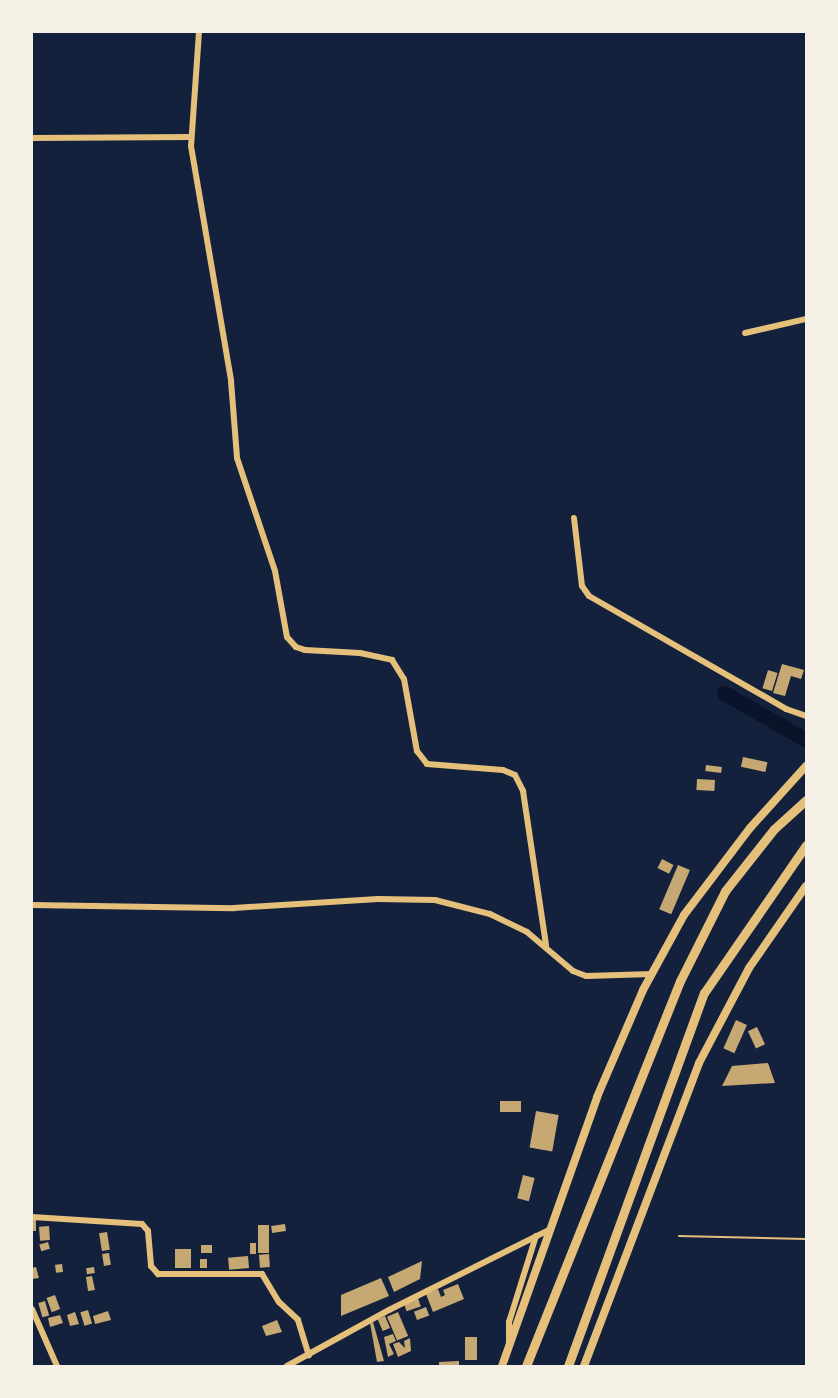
<!DOCTYPE html>
<html>
<head>
<meta charset="utf-8">
<style>
  body { margin:0 }
  #map { position:relative; width:838px; height:1398px; overflow:hidden; background:#14213d; font-family:"Crimson Pro",serif }
  div>[style] { position:absolute }
  .canal>* { height:15px; margin:-7.5px; padding:0 7.5px; transform-origin:7.5px; border-radius:7.5px; background:#0b132b }
  .building>* { inset:0; background:#c6a872; transform-origin:0 0 }
  .path>* { height:2px; margin:-1px; padding:0 1px; transform-origin:1px; border-radius:1px; background:#e5c07b }
  .minor>* { height:6px; margin:-3px; padding:0 3px; transform-origin:3px; border-radius:3px; background:#e5c07b }
  .tertiary>* { height:8px; margin:-4px; padding:0 4px; transform-origin:4px; border-radius:4px; background:#e5c07b }
  .trunk>* { height:9px; margin:-4.5px; padding:0 4.5px; transform-origin:4.5px; border-radius:4.5px; background:#e5c07b }
  span { translate:-50% -50%; white-space:nowrap; text-align:center; line-height:1.15; -webkit-text-stroke:5px #f6f1e7; paint-order:stroke }
  .frame { position:absolute; inset:0; border:33px solid #f6f1e7; pointer-events:none }
</style>
</head>
<body>
<div id="map">
  <div class="canal">
    <div style="left:724px;top:693px;width:95px;rotate:29.8deg"></div>
  </div>
  <div class="building">
    <div style="clip-path:polygon(782px 664px,804px 670px,801px 679px,791px 676px,785px 696px,773px 693px)"></div>
    <div style="left:768px;top:670px;width:10px;height:19px;rotate:17deg"></div>
    <div style="left:743px;top:757px;width:25px;height:10px;rotate:12deg"></div>
    <div style="left:706px;top:765px;width:16px;height:6px;rotate:7deg"></div>
    <div style="left:697px;top:779px;width:18px;height:11px;rotate:3deg"></div>
    <div style="left:662px;top:859px;width:13px;height:10px;rotate:27deg"></div>
    <div style="left:678px;top:865px;width:13px;height:48px;rotate:23deg"></div>
    <div style="left:736px;top:1020px;width:12px;height:31px;rotate:24deg"></div>
    <div style="left:757px;top:1027px;width:19px;height:10px;rotate:65deg"></div>
    <div style="clip-path:polygon(768px 1063px,775px 1083px,722px 1086px,732px 1066px)"></div>
    <div style="left:500px;top:1101px;width:21px;height:11px"></div>
    <div style="left:536px;top:1111px;width:23px;height:37px;rotate:10deg"></div>
    <div style="left:523px;top:1175px;width:12px;height:24px;rotate:14deg"></div>
    <div style="left:32px;top:1219px;width:4px;height:12px"></div>
    <div style="left:285px;top:1224px;width:7px;height:14px;rotate:82deg"></div>
    <div style="left:258px;top:1225px;width:11px;height:28px"></div>
    <div style="left:49px;top:1226px;width:14px;height:10px;rotate:86deg"></div>
    <div style="left:107px;top:1232px;width:18px;height:8px;rotate:81deg"></div>
    <div style="left:48px;top:1242px;width:7px;height:9px;rotate:74deg"></div>
    <div style="left:250px;top:1243px;width:6px;height:11px"></div>
    <div style="left:201px;top:1245px;width:11px;height:8px"></div>
    <div style="left:175px;top:1249px;width:16px;height:19px"></div>
    <div style="left:109px;top:1253px;width:12px;height:7px;rotate:81deg"></div>
    <div style="left:269px;top:1254px;width:13px;height:10px;rotate:86deg"></div>
    <div style="left:248px;top:1256px;width:12px;height:20px;rotate:85deg"></div>
    <div style="left:200px;top:1259px;width:7px;height:9px"></div>
    <div style="clip-path:polygon(422px 1261px,420px 1279px,394px 1292px,388px 1277px)"></div>
    <div style="left:62px;top:1264px;width:8px;height:7px;rotate:83deg"></div>
    <div style="clip-path:polygon(36px 1267px,39px 1278px,32px 1279px,32px 1268px)"></div>
    <div style="left:94px;top:1267px;width:6px;height:8px;rotate:81deg"></div>
    <div style="clip-path:polygon(92px 1276px,95px 1290px,88px 1291px,86px 1277px)"></div>
    <div style="clip-path:polygon(381px 1278px,389px 1296px,341px 1316px,341px 1295px)"></div>
    <div style="clip-path:polygon(458px 1284px,464px 1299px,433px 1312px,426px 1294px,438px 1289px,441px 1297px,445px 1295px,443px 1290px)"></div>
    <div style="left:55px;top:1295px;width:15px;height:9px;rotate:70deg"></div>
    <div style="left:418px;top:1298px;width:9px;height:15px;rotate:72deg"></div>
    <div style="left:45px;top:1301px;width:15px;height:7px;rotate:74deg"></div>
    <div style="left:426px;top:1307px;width:9px;height:13px;rotate:69deg"></div>
    <div style="left:88px;top:1310px;width:14px;height:8px;rotate:73deg"></div>
    <div style="clip-path:polygon(108px 1311px,111px 1320px,95px 1324px,93px 1316px)"></div>
    <div style="clip-path:polygon(75px 1312px,79px 1324px,70px 1326px,67px 1315px)"></div>
    <div style="left:398px;top:1312px;width:26px;height:12px;rotate:67deg"></div>
    <div style="clip-path:polygon(60px 1315px,63px 1323px,50px 1327px,48px 1318px)"></div>
    <div style="left:385px;top:1316px;width:13px;height:8px;rotate:67deg"></div>
    <div style="clip-path:polygon(277px 1320px,282px 1332px,266px 1336px,262px 1326px)"></div>
    <div style="clip-path:polygon(373px 1322px,384px 1361px,377px 1362px,370px 1323px)"></div>
    <div style="clip-path:polygon(393px 1334px,396px 1341px,389px 1344px,394px 1354px,388px 1357px,384px 1337px)"></div>
    <div style="left:465px;top:1337px;width:12px;height:23px"></div>
    <div style="clip-path:polygon(410px 1338px,411px 1351px,398px 1357px,393px 1344px,399px 1342px,405px 1348px,404px 1341px)"></div>
    <div style="clip-path:polygon(459px 1361px,459px 1366px,439px 1366px,439px 1362px)"></div>
  </div>
  <div class="path">
    <div style="left:679px;top:1236px;width:127px;rotate:1.4deg"></div>
  </div>
  <div class="minor">
    <div style="left:199px;top:32px;width:114px;rotate:94deg"></div>
    <div style="left:191px;top:146px;width:238px;rotate:80.3deg"></div>
    <div style="left:231px;top:381px;width:77px;rotate:85.5deg"></div>
    <div style="left:237px;top:458px;width:119px;rotate:71.4deg"></div>
    <div style="left:275px;top:571px;width:67px;rotate:79.7deg"></div>
    <div style="left:287px;top:637px;width:13px;rotate:48deg"></div>
    <div style="left:296px;top:647px;width:9px;rotate:18deg"></div>
    <div style="left:305px;top:650px;width:55px;rotate:3.1deg"></div>
    <div style="left:360px;top:653px;width:33px;rotate:12deg"></div>
    <div style="left:392px;top:660px;width:22px;rotate:58deg"></div>
    <div style="left:404px;top:679px;width:73px;rotate:79.8deg"></div>
    <div style="left:417px;top:751px;width:16px;rotate:52deg"></div>
    <div style="left:427px;top:764px;width:76px;rotate:4.5deg"></div>
    <div style="left:503px;top:770px;width:13px;rotate:23deg"></div>
    <div style="left:515px;top:775px;width:18px;rotate:63deg"></div>
    <div style="left:523px;top:791px;width:156px;rotate:81.5deg"></div>
    <div style="left:32px;top:138px;width:158px;rotate:-0.4deg"></div>
    <div style="left:745px;top:333px;width:63px;rotate:-12.9deg"></div>
    <div style="left:574px;top:518px;width:68px;rotate:83.3deg"></div>
    <div style="left:582px;top:586px;width:12px;rotate:55deg"></div>
    <div style="left:589px;top:596px;width:227px;rotate:29.8deg"></div>
    <div style="left:786px;top:709px;width:21px;rotate:19deg"></div>
    <div style="left:32px;top:905px;width:202px;rotate:0.9deg"></div>
    <div style="left:234px;top:908px;width:144px;rotate:-3.6deg"></div>
    <div style="left:378px;top:899px;width:57px;rotate:1deg"></div>
    <div style="left:435px;top:900px;width:57px;rotate:14.3deg"></div>
    <div style="left:490px;top:914px;width:41px;rotate:25.9deg"></div>
    <div style="left:527px;top:932px;width:60px;rotate:40.3deg"></div>
    <div style="left:573px;top:971px;width:14px;rotate:21deg"></div>
    <div style="left:586px;top:976px;width:66px;rotate:-1.7deg"></div>
    <div style="left:32px;top:1217px;width:110px;rotate:3.6deg"></div>
    <div style="left:142px;top:1224px;width:9px;rotate:49deg"></div>
    <div style="left:148px;top:1231px;width:35px;rotate:85deg"></div>
    <div style="left:151px;top:1266px;width:11px;rotate:49deg"></div>
    <div style="left:158px;top:1274px;width:104px"></div>
    <div style="left:262px;top:1274px;width:33px;rotate:59deg"></div>
    <div style="left:279px;top:1302px;width:26px;rotate:43deg"></div>
    <div style="left:298px;top:1320px;width:37px;rotate:73deg"></div>
    <div style="left:32px;top:1309px;width:62px;rotate:66.3deg"></div>
    <div style="left:509px;top:1343px;width:21px;rotate:-90deg"></div>
    <div style="left:509px;top:1322px;width:90px;rotate:-72.6deg"></div>
    <div style="left:287px;top:1366px;width:116px;rotate:-28.8deg"></div>
    <div style="left:389px;top:1310px;width:179px;rotate:-26.6deg"></div>
  </div>
  <div class="tertiary">
    <div style="left:502px;top:1366px;width:285px;rotate:-70.5deg"></div>
    <div style="left:597px;top:1097px;width:116px;rotate:-66.7deg"></div>
    <div style="left:643px;top:990px;width:85px;rotate:-61.3deg"></div>
    <div style="left:684px;top:915px;width:109px;rotate:-52.8deg"></div>
    <div style="left:750px;top:828px;width:84px;rotate:-47.9deg"></div>
    <div style="left:584px;top:1366px;width:324px;rotate:-69.2deg"></div>
    <div style="left:699px;top:1063px;width:107px;rotate:-62.2deg"></div>
    <div style="left:749px;top:968px;width:100px;rotate:-55.2deg"></div>
  </div>
  <div class="trunk">
    <div style="left:526px;top:1366px;width:415px;rotate:-68.2deg"></div>
    <div style="left:680px;top:981px;width:101px;rotate:-63.4deg"></div>
    <div style="left:725px;top:891px;width:79px;rotate:-51.7deg"></div>
    <div style="left:774px;top:829px;width:43px;rotate:-42.2deg"></div>
    <div style="left:568px;top:1366px;width:397px;rotate:-70deg"></div>
    <div style="left:704px;top:993px;width:180px;rotate:-55.4deg"></div>
  </div>
  <div class="frame"></div>
</div>
</body>
</html>
